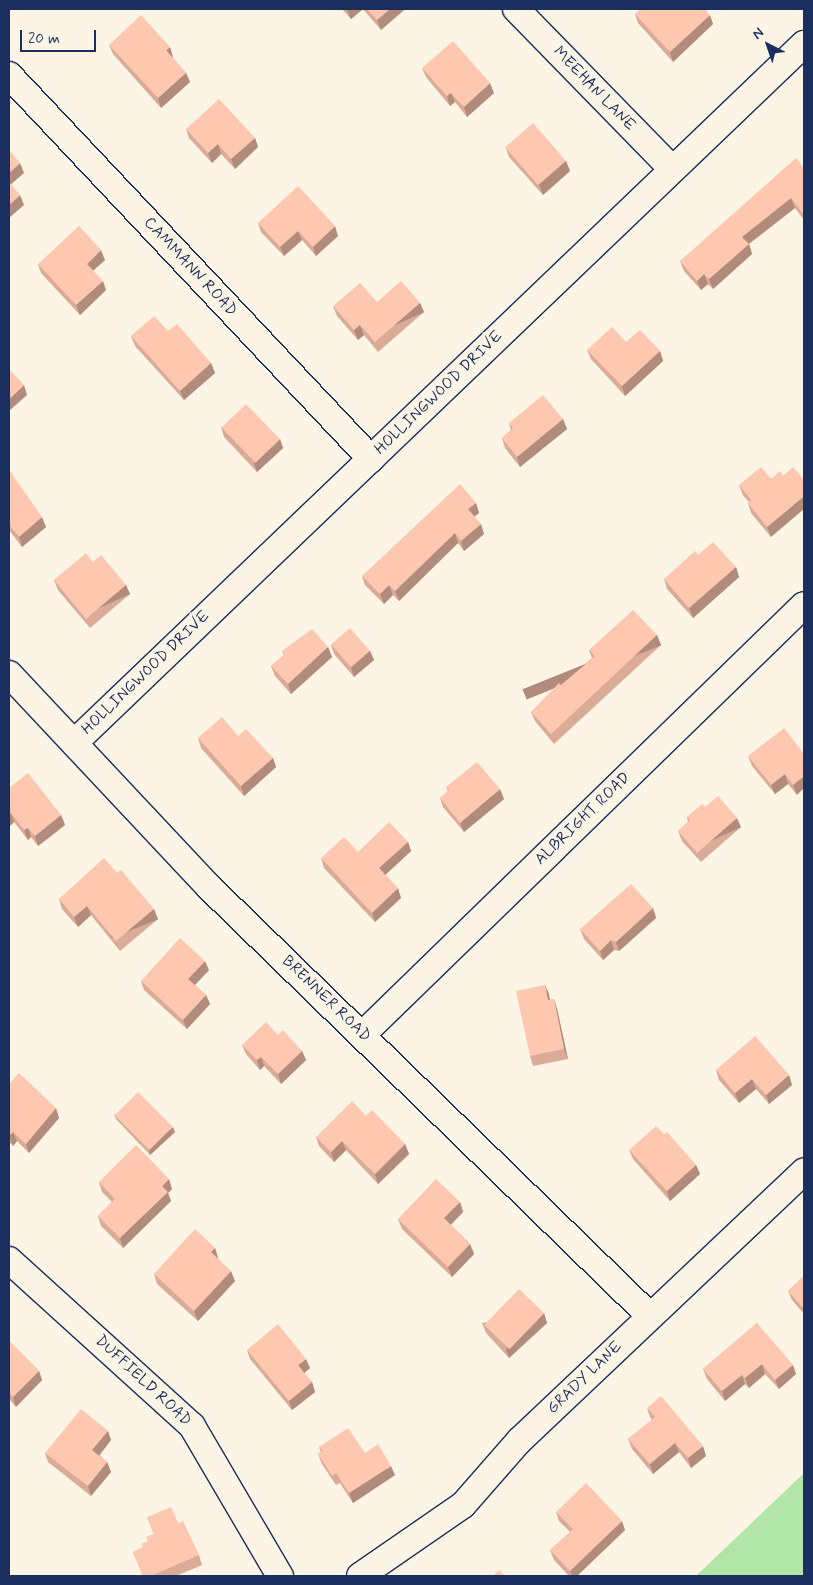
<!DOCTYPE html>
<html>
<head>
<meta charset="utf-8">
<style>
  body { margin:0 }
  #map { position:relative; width:813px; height:1585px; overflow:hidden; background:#fcf5e5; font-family:Mynerve,sans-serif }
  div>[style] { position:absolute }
  .green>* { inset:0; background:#b1e6a8 }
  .roads { filter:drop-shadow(1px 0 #1b2f5e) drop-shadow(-1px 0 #1b2f5e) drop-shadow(0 1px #1b2f5e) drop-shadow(0 -1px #1b2f5e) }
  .street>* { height:26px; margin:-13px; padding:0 13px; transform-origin:13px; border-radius:13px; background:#fcf5e5 }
  .wall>* { inset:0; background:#daab97 }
  .shaded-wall>* { inset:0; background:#b18b7b; transform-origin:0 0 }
  .building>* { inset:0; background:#fdc7b0; transform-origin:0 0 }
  span { translate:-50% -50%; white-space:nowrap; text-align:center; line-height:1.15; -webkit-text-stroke:5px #fcf5e5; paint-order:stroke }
  .street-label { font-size:16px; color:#1b2f5e }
  .frame { position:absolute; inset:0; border:10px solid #1b2f5e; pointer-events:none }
  .north { position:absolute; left:743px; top:20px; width:50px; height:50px; -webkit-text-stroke:4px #fcf5e5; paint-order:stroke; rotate:319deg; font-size:14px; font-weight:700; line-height:20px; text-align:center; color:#1b2f5e }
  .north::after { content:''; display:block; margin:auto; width:18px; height:22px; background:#1b2f5e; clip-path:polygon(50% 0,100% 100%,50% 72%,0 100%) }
  .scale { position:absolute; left:20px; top:30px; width:76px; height:22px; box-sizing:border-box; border:2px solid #1b2f5e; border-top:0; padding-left:6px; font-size:15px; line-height:18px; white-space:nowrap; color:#1b2f5e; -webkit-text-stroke:4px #fcf5e5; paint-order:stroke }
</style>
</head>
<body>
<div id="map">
  <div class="green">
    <div style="clip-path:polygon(804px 1473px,804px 1576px,696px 1576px)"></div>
  </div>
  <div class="roads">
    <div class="street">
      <div style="left:516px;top:9px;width:223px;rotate:45.7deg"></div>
      <div style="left:9px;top:75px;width:528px;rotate:46.69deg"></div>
      <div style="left:9px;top:674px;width:292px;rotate:46.8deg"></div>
      <div style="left:209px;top:887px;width:615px;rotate:44.21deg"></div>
      <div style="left:74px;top:743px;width:1011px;rotate:-43.76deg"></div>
      <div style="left:363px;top:1034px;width:615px;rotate:-44.21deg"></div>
      <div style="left:9px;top:1260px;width:247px;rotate:42.2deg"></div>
      <div style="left:192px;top:1426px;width:174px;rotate:59.6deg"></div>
      <div style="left:360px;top:1576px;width:125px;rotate:-34.6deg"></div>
      <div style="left:463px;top:1505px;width:86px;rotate:-48.8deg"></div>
      <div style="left:520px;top:1440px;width:391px;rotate:-43.4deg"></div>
    </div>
  </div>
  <div class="wall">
    <div style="clip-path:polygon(342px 9px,405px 9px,381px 30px,363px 9px,351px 19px)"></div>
    <div style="clip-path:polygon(706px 10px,713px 24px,673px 62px,638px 23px,635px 14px)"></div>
    <div style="clip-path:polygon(109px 45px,173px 57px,173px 58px,186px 73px,190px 82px,161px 108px,113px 54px)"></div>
    <div style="clip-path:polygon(422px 68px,494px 93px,467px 117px,455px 102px,450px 106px,426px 77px)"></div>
    <div style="clip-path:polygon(186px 129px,255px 138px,258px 147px,235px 169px,221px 154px,212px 163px,189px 138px)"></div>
    <div style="clip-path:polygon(506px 148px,566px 161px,570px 171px,543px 195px,509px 157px)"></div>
    <div style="clip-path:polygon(804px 168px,804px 220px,795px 208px,749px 244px,752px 254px,713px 289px,708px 284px,701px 290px,684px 271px,680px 261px)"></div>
    <div style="clip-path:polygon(258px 223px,338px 236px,316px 256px,302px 240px,284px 256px,261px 232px)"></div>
    <div style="clip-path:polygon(105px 260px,93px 271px,106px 290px,80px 315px,41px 273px,38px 264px)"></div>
    <div style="clip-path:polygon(377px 302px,420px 303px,424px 312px,378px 352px,364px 335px,358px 340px,337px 316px,333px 306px)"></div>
    <div style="clip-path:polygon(168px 331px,211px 363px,215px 373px,184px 400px,135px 346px,131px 336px)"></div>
    <div style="clip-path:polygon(626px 342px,660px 351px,663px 361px,625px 396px,591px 359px,587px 350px)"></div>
    <div style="clip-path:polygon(563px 419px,567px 429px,520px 467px,505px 448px,502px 438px,511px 430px,509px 423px)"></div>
    <div style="clip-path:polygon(221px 427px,280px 439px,283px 448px,257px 472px,224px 437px)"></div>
    <div style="clip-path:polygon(9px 470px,46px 527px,22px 547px,9px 530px)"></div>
    <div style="clip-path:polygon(783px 476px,771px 537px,751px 513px,748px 503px,749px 502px,743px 495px,739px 485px)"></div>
    <div style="clip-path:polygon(476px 503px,479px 513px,474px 517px,484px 534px,464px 551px,458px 543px,399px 601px,393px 595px,384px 604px,365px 585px,362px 576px)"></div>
    <div style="clip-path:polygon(698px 555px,736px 567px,739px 577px,693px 618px,667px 589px,664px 579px)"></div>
    <div style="clip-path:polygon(93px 562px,126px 585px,130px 594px,90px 628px,58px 590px,54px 580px)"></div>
    <div style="clip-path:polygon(657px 635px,661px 645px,554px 744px,535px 721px,531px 712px,592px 658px,589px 650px)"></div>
    <div style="clip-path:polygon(331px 645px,370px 651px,374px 660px,354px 677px,334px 654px)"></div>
    <div style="clip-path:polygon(328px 647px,332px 657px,291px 694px,275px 676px,271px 666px,284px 655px,282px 651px)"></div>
    <div style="clip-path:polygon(238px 736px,273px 758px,276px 767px,244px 796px,201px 748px,198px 738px)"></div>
    <div style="clip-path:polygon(804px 754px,797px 795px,788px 784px,775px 794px,752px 766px,748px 756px)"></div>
    <div style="clip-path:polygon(446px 787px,504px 799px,464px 832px,443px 807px,440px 798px,448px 791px)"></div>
    <div style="clip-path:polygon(9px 788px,61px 815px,65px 825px,38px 846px,31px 837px,28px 840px,14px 822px,9px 827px)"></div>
    <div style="clip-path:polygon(705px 807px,741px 827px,701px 862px,682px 841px,678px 831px,688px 822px,687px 817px)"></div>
    <div style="clip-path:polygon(408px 842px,411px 851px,385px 875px,401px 898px,375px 922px,324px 868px,321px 858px,358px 852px)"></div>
    <div style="clip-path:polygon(117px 873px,158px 919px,120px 951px,91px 915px,78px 927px,62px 909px,59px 899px)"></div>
    <div style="clip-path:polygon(653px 908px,656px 918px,619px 951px,614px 950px,603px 960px,584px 939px,580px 929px)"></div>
    <div style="clip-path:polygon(209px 970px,195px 985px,206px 995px,210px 1004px,187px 1029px,144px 990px,141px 981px)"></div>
    <div style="clip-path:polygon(545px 985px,550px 1000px,554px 999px,557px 1009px,568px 1059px,533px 1066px,530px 1056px)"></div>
    <div style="clip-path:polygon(278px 1035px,302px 1051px,306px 1060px,281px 1084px,264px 1066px,260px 1070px,246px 1054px,242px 1045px)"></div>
    <div style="clip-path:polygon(716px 1070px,789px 1075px,792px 1085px,769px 1104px,756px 1089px,739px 1103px,719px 1080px)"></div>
    <div style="clip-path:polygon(9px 1084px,59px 1118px,29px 1153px,17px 1141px,13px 1146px,9px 1142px)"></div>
    <div style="clip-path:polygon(114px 1114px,175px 1132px,150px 1155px,116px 1119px)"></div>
    <div style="clip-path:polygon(366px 1116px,405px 1144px,409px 1154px,378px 1184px,346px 1150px,334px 1162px,319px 1146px,316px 1137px)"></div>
    <div style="clip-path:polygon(664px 1134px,696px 1165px,700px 1174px,670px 1201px,633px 1159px,629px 1150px)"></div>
    <div style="clip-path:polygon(99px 1182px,172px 1189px,168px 1193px,171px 1201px,123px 1248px,101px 1226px,98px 1216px,112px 1202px,102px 1192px)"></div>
    <div style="clip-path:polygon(460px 1202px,463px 1212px,451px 1225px,470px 1244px,474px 1254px,452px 1277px,402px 1229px,398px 1219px)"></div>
    <div style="clip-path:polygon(215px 1248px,218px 1258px,235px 1281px,198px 1321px,157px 1284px,154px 1274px)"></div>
    <div style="clip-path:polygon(804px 1276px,804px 1314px,792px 1300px,788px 1291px)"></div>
    <div style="clip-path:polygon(544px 1313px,547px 1323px,509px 1358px,486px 1333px,482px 1323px)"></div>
    <div style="clip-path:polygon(757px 1323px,796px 1374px,779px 1389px,765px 1374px,749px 1388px,745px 1384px,725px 1401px,707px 1379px,703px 1369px)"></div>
    <div style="clip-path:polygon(9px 1341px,39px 1371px,42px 1380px,16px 1407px,9px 1399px)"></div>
    <div style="clip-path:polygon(247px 1350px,310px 1368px,304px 1373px,312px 1382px,315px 1392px,292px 1410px,250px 1359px)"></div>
    <div style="clip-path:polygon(647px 1408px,706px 1456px,691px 1468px,679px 1452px,653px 1474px,632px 1449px,628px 1439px,652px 1420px,650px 1417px)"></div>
    <div style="clip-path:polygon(108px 1431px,111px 1440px,99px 1455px,107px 1462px,111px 1472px,91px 1496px,48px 1462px,45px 1453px)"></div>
    <div style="clip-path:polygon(319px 1447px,365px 1453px,395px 1475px,353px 1503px,340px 1483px,336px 1485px,322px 1464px,318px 1454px,321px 1452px)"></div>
    <div style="clip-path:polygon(556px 1512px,625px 1530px,577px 1576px,569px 1576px,554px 1560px,550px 1550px,570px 1532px,559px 1521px)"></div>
    <div style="clip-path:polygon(147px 1517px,178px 1523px,199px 1555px,202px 1565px,176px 1576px,143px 1576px,133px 1552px,143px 1548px,154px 1534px)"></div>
  </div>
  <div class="shaded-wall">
    <div style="clip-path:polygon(348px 9px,363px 9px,351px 19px,347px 10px)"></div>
    <div style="clip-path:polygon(390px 9px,405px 9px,381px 30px,377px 20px)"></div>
    <div style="clip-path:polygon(710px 15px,713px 24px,673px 62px,670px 52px)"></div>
    <div style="clip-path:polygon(170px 47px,173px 57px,170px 60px,166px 50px)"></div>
    <div style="clip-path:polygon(186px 73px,190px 82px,161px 108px,158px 98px)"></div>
    <div style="clip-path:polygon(490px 83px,494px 93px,467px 117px,464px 107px)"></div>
    <div style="clip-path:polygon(451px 93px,455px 102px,450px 106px,447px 96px)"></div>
    <div style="clip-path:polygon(255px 138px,258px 147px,235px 169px,231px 159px)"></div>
    <div style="clip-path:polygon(218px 144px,221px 154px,212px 163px,208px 153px)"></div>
    <div style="clip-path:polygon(566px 161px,570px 171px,543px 195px,539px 185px)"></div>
    <div style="clip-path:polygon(20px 163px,24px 173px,9px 186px,9px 173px)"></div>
    <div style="clip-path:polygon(20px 195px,24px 205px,9px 218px,9px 205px)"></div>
    <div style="clip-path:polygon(791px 198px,795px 208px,746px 246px,742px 237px)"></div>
    <div style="clip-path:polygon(335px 226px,338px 236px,316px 256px,313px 247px)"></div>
    <div style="clip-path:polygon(298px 231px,302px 240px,284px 256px,280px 247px)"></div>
    <div style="clip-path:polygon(749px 244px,752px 254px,713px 289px,709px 279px)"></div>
    <div style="clip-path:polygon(101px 250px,105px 260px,90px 273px,87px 264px)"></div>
    <div style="clip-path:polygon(704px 274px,708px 284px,701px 290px,697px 281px)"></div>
    <div style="clip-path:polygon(103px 281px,106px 290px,80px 315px,76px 305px)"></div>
    <div style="left:420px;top:303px;width:10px;height:60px;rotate:66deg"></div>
    <div style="clip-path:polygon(360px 325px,364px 335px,358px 340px,354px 330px)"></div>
    <div style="clip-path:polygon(660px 351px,663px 361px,625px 396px,622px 386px)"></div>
    <div style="clip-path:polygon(211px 363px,215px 373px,184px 400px,180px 391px)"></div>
    <div style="clip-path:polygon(24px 385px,27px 395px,9px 411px,9px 399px)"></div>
    <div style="clip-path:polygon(563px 419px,567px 429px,520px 467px,517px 457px)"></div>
    <div style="clip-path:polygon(280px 439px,283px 448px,257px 472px,254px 463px)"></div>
    <div style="clip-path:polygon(804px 496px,804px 509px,771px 537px,767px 527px)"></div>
    <div style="clip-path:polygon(476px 503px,479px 513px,471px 519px,468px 509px)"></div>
    <div style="clip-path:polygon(42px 517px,46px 527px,22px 547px,19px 537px)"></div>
    <div style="clip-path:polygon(481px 524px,484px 534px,464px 551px,461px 541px)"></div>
    <div style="clip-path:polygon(455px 533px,458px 543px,399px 601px,395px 591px)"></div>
    <div style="clip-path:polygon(736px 567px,739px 577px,693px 618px,689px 608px)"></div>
    <div style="left:126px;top:585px;width:10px;height:52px;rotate:66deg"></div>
    <div style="clip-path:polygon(389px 585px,393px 595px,384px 604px,380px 594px)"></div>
    <div style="left:657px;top:635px;width:11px;height:145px;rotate:68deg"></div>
    <div style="clip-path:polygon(328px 647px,332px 657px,291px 694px,288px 684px)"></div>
    <div style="clip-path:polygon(370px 651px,374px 660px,354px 677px,351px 668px)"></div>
    <div style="clip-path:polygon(273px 758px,276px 767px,244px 796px,241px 786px)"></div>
    <div style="clip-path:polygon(785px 774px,788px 784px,775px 794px,771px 785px)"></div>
    <div style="clip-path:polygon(804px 776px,804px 788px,797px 795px,793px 785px)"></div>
    <div style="clip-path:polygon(500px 789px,504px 799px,464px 832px,460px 823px)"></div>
    <div style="clip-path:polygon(11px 813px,14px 822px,9px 827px,9px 814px)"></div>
    <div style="clip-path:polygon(61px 815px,65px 825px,38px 846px,35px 836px)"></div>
    <div style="left:737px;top:818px;width:10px;height:53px;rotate:66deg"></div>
    <div style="clip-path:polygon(28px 828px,31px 837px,28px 840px,24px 830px)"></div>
    <div style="clip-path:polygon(408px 842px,411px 851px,382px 878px,379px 868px)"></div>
    <div style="clip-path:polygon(398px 888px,401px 898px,375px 922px,372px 913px)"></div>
    <div style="clip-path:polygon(87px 906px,91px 915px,78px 927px,74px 917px)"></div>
    <div style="clip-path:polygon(653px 908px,656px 918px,619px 951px,616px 942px)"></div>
    <div style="left:154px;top:909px;width:11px;height:50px;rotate:68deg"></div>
    <div style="clip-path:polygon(611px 940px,614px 950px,603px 960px,600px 951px)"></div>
    <div style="clip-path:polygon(205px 961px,209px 970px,192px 988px,188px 979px)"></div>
    <div style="clip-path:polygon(545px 985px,549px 994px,552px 1010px,548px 1000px)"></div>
    <div style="clip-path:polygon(206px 995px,210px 1004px,187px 1029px,183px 1020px)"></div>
    <div style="clip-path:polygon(554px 999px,557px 1009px,568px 1059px,564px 1049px)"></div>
    <div style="clip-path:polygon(302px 1051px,306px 1060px,281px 1084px,278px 1074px)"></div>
    <div style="clip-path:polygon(261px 1057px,264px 1066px,260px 1070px,257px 1060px)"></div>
    <div style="clip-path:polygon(789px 1075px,792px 1085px,769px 1104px,766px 1095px)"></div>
    <div style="clip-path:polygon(752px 1079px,756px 1089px,739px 1103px,735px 1093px)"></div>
    <div style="clip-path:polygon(56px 1108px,59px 1118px,29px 1153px,26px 1144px)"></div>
    <div style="clip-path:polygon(173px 1127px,175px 1132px,150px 1155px,149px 1150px)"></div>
    <div style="clip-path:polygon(13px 1132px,17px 1141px,13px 1146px,9px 1136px)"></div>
    <div style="clip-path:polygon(342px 1141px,346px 1150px,334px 1162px,331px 1152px)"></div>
    <div style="clip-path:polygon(405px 1144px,409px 1154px,378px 1184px,375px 1174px)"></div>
    <div style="clip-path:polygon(696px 1165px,700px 1174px,670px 1201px,667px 1191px)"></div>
    <div style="clip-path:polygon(169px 1179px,172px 1189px,168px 1193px,171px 1201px,123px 1248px,120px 1238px,162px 1186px)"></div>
    <div style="clip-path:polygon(460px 1202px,463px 1212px,447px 1228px,444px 1218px)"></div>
    <div style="clip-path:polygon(470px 1244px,474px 1254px,452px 1277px,448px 1267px)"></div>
    <div style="clip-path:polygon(215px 1248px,218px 1258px,214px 1262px,211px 1252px)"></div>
    <div style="clip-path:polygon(231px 1271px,235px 1281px,198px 1321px,194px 1311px)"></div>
    <div style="clip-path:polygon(544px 1313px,547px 1323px,509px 1358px,506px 1349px)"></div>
    <div style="clip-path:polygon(306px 1359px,310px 1368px,302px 1375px,298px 1365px)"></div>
    <div style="clip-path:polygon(762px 1364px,765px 1374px,749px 1388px,745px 1378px)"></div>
    <div style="clip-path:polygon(793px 1365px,796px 1374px,779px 1389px,775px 1380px)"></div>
    <div style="clip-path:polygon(39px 1371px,42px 1380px,16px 1407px,13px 1397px)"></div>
    <div style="clip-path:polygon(742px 1375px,745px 1384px,725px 1401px,722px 1391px)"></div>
    <div style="clip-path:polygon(312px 1382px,315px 1392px,292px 1410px,289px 1401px)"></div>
    <div style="clip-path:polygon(108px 1431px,111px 1440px,96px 1460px,92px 1450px)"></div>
    <div style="clip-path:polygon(675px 1443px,679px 1452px,653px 1474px,650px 1464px)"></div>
    <div style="clip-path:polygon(703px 1446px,706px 1456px,691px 1468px,688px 1458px)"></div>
    <div style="clip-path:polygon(107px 1462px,111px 1472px,91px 1496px,88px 1486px)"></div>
    <div style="clip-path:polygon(391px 1466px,395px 1475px,353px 1503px,349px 1493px)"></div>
    <div style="clip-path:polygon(622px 1521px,625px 1530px,577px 1576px,572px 1576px,570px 1571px)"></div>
  </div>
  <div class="building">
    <div style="clip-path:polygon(367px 9px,390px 9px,377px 20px)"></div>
    <div style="clip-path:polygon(640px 9px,704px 9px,710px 15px,670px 52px,635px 14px)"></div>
    <div style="clip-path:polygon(141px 15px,170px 47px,166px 50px,186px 73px,158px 98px,109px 45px)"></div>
    <div style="clip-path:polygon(453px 41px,490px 83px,464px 107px,451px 93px,447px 96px,422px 68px)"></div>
    <div style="clip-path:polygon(219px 99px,255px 138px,231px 159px,218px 144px,208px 153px,186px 129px)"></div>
    <div style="left:533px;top:123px;width:50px;height:37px;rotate:49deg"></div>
    <div style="clip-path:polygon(9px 150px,20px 163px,9px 173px)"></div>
    <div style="clip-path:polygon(796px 158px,804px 168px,804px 215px,791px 198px,742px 237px,749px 244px,709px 279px,704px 274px,697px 281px,680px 261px)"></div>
    <div style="clip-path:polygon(9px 182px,20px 195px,9px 205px)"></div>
    <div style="clip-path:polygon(298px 186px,335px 226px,313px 247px,298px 231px,280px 247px,258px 223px)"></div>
    <div style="clip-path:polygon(79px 226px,101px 250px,87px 264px,103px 281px,76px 305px,38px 264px)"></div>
    <div style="clip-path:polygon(401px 281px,420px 303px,375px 342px,360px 325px,354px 330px,333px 306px,360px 283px,377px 302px)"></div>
    <div style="clip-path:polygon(154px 316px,168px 331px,177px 324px,211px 363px,180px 391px,131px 336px)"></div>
    <div style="clip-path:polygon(612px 327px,626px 342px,640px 330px,660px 351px,622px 386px,587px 350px)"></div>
    <div style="clip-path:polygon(9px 369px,24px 385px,9px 399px)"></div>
    <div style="clip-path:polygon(543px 395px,563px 419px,517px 457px,502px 438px,513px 429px,509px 423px)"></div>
    <div style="left:246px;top:404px;width:49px;height:34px;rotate:46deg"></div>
    <div style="clip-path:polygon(761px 467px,771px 479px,780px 471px,783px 476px,793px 467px,804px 480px,804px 496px,767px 527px,748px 503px,751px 500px,739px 485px)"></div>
    <div style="clip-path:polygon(9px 470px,42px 517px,19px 537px,9px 525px)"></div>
    <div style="clip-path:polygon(460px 484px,476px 503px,468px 509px,481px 524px,461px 541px,455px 533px,395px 591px,389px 585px,380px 594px,362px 576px)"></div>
    <div style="clip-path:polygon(713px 542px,736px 567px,689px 608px,664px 579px,695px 551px,698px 555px)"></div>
    <div style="clip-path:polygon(86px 553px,93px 562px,101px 555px,126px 585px,86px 619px,54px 580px)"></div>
    <div style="clip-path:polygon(633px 610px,657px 635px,551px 734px,531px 712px,559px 683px,561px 685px,595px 656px,589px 650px)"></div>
    <div style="left:350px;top:628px;width:30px;height:25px;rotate:49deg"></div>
    <div style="clip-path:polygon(312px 629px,328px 647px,288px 684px,271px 666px,285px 654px,282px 651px)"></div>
    <div style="clip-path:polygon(222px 717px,238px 736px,246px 729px,273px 758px,241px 786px,198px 738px)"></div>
    <div style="clip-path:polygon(784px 728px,804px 754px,804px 776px,793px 785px,785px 774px,771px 785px,748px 756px)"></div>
    <div style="clip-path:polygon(477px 762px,500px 789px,460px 823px,440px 798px,449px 790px,446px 787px)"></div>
    <div style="clip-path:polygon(28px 773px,61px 815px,35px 836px,28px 828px,24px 830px,11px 813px,9px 814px,9px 788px)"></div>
    <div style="clip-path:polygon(718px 796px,737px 818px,697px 853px,678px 831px,690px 820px,687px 817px,702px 804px,705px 807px)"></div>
    <div style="clip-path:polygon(389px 822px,408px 842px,379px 868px,398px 888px,372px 913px,321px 858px,344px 837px,358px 852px)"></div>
    <div style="clip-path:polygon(104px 858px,117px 873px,121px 870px,154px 909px,116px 941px,87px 906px,74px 917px,59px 899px)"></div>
    <div style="clip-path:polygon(631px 884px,653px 908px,616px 942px,611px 940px,600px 951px,580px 929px)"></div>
    <div style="clip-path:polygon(180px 938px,205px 961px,188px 979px,206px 995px,183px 1020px,141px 981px)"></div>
    <div style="clip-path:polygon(545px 985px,548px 1000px,554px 999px,564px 1049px,530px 1056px,516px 991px)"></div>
    <div style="clip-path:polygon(266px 1022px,278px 1035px,283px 1030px,302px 1051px,278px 1074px,261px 1057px,257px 1060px,242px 1045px)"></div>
    <div style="clip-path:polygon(755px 1036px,789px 1075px,766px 1095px,752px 1079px,735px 1093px,716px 1070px)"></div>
    <div style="clip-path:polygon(19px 1073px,56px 1108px,26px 1144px,13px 1132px,9px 1136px,9px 1084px)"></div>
    <div style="left:138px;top:1092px;width:49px;height:33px;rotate:45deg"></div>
    <div style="clip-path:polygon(352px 1101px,366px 1116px,372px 1110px,405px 1144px,375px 1174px,342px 1141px,331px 1152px,316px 1137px)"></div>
    <div style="clip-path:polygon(656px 1126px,664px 1134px,667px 1132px,696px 1165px,667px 1191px,629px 1150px)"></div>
    <div style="clip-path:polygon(136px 1145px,169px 1179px,162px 1186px,168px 1192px,120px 1238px,98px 1216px,115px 1199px,99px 1182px)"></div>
    <div style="clip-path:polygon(436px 1179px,460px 1202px,444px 1218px,470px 1244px,448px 1267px,398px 1219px)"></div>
    <div style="clip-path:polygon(195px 1229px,215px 1248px,211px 1252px,231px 1271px,194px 1311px,154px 1274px)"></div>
    <div style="clip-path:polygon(804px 1276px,804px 1309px,788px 1291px)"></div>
    <div style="left:519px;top:1289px;width:35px;height:50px;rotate:44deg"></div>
    <div style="clip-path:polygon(757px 1323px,793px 1365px,775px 1380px,762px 1364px,745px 1378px,742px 1375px,722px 1391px,703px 1369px)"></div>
    <div style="clip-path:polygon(278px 1324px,306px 1359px,298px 1365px,312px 1382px,289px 1401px,247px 1350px)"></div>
    <div style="clip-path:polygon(9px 1341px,39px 1371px,13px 1397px,9px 1393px)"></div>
    <div style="clip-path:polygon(661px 1396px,703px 1446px,688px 1458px,675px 1443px,650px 1464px,628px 1439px,655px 1417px,647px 1408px)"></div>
    <div style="clip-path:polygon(81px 1409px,108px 1431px,92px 1450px,107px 1462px,88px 1486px,45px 1453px)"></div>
    <div style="clip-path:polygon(348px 1428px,365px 1453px,378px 1444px,391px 1466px,349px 1493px,336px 1473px,332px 1476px,318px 1454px,323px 1451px,319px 1447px)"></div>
    <div style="clip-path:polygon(586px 1483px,622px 1521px,570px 1571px,550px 1550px,573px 1529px,556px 1512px)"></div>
    <div style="clip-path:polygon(171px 1507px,178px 1523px,183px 1521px,199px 1555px,151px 1576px,143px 1576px,133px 1552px,143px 1547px,141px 1544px,148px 1541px,146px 1537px,154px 1534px,147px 1517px)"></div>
    <div style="clip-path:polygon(499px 1570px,505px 1576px,493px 1576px)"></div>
  </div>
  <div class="street-label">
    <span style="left:594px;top:89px;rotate:46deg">MEEHAN LANE</span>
    <span style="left:190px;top:267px;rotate:47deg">CAMMANN ROAD</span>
    <span style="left:439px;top:393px;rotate:-44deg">HOLLINGWOOD DRIVE</span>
    <span style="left:146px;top:673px;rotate:-44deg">HOLLINGWOOD DRIVE</span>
    <span style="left:583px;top:819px;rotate:-44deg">ALBRIGHT ROAD</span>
    <span style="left:326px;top:999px;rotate:44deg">BRENNER ROAD</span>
    <span style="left:585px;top:1378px;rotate:-44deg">GRADY LANE</span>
    <span style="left:143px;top:1381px;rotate:43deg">DUFFIELD ROAD</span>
  </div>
  <div class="frame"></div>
  <div class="north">N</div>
  <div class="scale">20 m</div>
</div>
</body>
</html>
